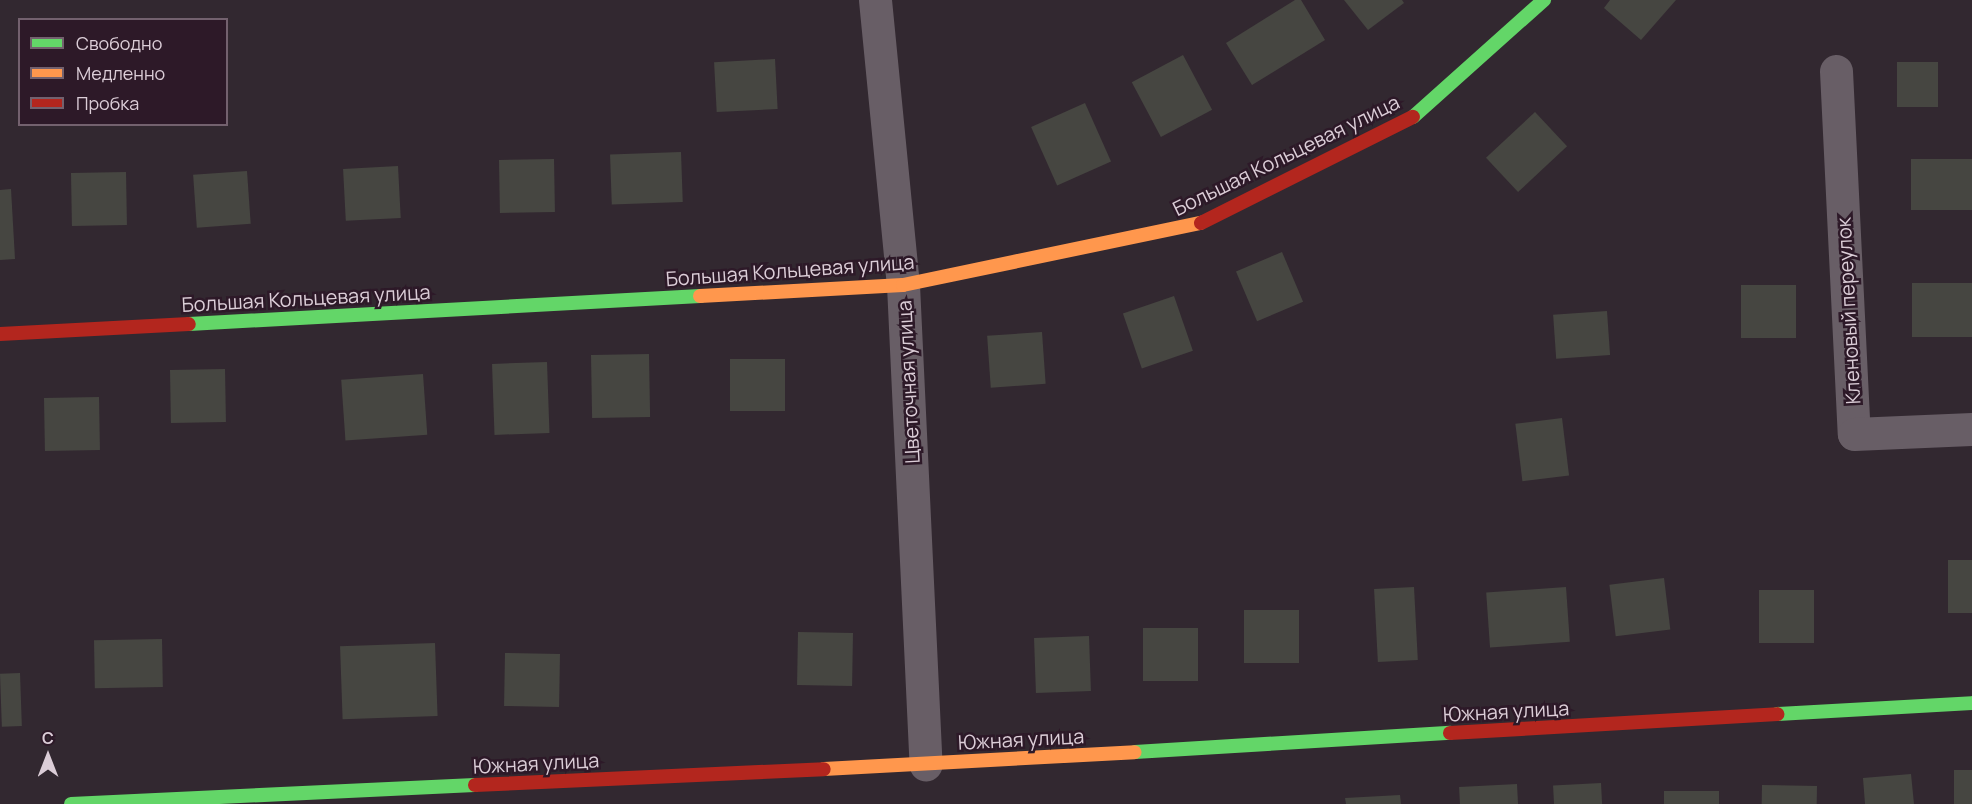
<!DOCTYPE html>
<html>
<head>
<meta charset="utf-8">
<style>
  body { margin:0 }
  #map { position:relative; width:1972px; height:804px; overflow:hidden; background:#322830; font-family:Manrope,sans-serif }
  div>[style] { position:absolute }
  .building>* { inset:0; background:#464641; transform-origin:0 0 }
  .street>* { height:33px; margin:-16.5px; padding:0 16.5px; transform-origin:16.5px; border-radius:16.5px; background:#685e66 }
  .fast>* { height:14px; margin:-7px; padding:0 7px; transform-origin:7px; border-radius:7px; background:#63d668 }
  .slow>* { height:14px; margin:-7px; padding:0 7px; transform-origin:7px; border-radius:7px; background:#ff974d }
  .jam>* { height:14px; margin:-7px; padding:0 7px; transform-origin:7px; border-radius:7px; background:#b3261e }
  span { translate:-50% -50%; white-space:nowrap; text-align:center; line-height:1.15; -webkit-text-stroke:5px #2d1928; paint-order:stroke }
  .street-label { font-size:20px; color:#dbcdd7 }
  .legend { position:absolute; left:18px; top:18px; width:210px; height:108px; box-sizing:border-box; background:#2d1928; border:2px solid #73616e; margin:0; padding:8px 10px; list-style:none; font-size:18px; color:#dbcdd7 }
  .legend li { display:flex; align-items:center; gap:12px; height:30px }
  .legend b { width:30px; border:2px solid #73616e }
  .north { position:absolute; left:18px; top:726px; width:60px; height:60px; -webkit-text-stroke:4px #2d1928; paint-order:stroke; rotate:0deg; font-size:16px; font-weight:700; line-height:24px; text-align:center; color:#dbcdd7 }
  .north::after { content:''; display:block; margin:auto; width:21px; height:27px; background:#dbcdd7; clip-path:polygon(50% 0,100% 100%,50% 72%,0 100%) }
</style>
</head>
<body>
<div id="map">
  <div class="building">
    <div style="clip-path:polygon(1295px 0,1301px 0,1325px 40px,1252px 85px,1226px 43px)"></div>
    <div style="clip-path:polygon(1344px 0,1402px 0,1404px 3px,1368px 30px)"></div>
    <div style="clip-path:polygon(1610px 0,1676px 0,1641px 40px,1604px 8px)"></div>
    <div style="left:1183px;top:55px;width:62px;height:58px;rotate:62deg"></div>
    <div style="left:775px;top:59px;width:50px;height:61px;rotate:87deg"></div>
    <div style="left:1897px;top:62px;width:41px;height:45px"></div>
    <div style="left:1085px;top:103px;width:64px;height:59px;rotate:66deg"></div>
    <div style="left:1535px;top:112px;width:47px;height:67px;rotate:47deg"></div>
    <div style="left:681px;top:152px;width:50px;height:71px;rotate:88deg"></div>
    <div style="left:554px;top:159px;width:53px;height:55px;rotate:89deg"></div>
    <div style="left:1972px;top:159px;width:51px;height:61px;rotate:90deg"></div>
    <div style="left:398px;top:166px;width:52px;height:55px;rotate:87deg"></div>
    <div style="left:247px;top:171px;width:53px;height:54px;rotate:86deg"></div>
    <div style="left:126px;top:172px;width:53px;height:55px;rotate:89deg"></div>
    <div style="clip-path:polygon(11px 189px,15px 259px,0 260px,0 190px)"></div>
    <div style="left:1282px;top:252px;width:54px;height:50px;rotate:67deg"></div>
    <div style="left:1912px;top:283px;width:60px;height:54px"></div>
    <div style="left:1741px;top:285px;width:55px;height:53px"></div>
    <div style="left:1174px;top:296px;width:58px;height:54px;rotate:71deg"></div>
    <div style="left:1607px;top:311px;width:44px;height:54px;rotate:86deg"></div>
    <div style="left:1042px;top:332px;width:52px;height:55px;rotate:86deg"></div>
    <div style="left:649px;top:354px;width:63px;height:58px;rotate:89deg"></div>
    <div style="left:730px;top:359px;width:55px;height:52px"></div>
    <div style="left:547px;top:362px;width:71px;height:55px;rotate:88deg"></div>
    <div style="left:225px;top:369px;width:53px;height:55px;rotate:89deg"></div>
    <div style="left:423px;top:374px;width:61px;height:82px;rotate:86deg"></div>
    <div style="left:99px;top:397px;width:53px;height:55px;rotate:89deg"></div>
    <div style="left:1562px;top:418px;width:58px;height:47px;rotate:83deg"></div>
    <div style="left:1948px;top:560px;width:24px;height:53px"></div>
    <div style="left:1664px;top:578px;width:52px;height:55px;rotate:83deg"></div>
    <div style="left:1414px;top:587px;width:73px;height:40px;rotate:87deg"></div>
    <div style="left:1566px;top:587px;width:55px;height:80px;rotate:86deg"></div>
    <div style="left:1759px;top:590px;width:55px;height:53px"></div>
    <div style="left:1244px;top:610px;width:55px;height:53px"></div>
    <div style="left:1143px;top:628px;width:55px;height:53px"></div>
    <div style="left:798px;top:632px;width:55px;height:53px;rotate:1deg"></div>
    <div style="left:1089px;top:636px;width:55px;height:55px;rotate:88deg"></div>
    <div style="left:162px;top:639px;width:48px;height:68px;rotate:89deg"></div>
    <div style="left:435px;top:643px;width:73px;height:95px;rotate:88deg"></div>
    <div style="left:505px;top:653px;width:55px;height:53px;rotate:1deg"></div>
    <div style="left:20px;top:673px;width:53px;height:20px;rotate:88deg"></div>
    <div style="left:1954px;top:770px;width:18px;height:34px"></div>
    <div style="clip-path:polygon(1911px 774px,1914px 804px,1865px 804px,1863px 778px)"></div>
    <div style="left:1601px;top:783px;width:21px;height:48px;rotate:87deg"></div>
    <div style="left:1517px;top:784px;width:20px;height:58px;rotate:87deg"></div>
    <div style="left:1762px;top:785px;width:55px;height:19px;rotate:1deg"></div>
    <div style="left:1664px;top:791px;width:55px;height:13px"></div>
    <div style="clip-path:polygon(1400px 795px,1401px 804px,1346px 804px,1345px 798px)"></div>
  </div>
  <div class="street">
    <div style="left:875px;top:0;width:286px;rotate:84.4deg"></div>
    <div style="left:903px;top:285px;width:480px;rotate:87.3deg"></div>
    <div style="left:1836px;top:71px;width:363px;rotate:87.2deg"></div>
    <div style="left:1854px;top:434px;width:118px;rotate:-2.4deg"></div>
  </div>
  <div class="fast">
    <div style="left:1413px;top:117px;width:176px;rotate:-41.8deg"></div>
    <div style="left:189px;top:324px;width:512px;rotate:-3.14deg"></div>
    <div style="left:1777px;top:714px;width:195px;rotate:-3.2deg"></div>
    <div style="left:1135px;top:752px;width:316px;rotate:-3.5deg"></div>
    <div style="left:71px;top:804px;width:404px;rotate:-2.7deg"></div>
  </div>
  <div class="slow">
    <div style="left:700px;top:296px;width:203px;rotate:-3.1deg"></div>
    <div style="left:903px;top:285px;width:304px;rotate:-11.8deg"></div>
    <div style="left:824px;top:769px;width:311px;rotate:-3.1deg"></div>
  </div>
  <div class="jam">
    <div style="left:1201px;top:223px;width:237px;rotate:-26.6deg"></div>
    <div style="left:0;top:334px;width:189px;rotate:-3deg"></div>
    <div style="left:1450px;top:733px;width:328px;rotate:-3.3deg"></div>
    <div style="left:475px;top:785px;width:349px;rotate:-2.6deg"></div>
  </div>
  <div class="street-label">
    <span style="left:1286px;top:155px;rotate:-26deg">Большая Кольцевая улица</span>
    <span style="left:790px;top:270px;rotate:-4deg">Большая Кольцевая улица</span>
    <span style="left:306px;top:298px;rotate:-3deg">Большая Кольцевая улица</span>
    <span style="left:1848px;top:311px;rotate:-93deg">Кленовый переулок</span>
    <span style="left:908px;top:382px;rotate:-93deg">Цветочная улица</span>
    <span style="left:1506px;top:711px;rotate:-3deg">Южная улица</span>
    <span style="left:1021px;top:739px;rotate:-3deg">Южная улица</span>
    <span style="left:536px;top:763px;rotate:-3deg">Южная улица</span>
  </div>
  <ul class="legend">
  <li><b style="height:8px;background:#63d668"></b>Свободно</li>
  <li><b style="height:8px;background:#ff974d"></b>Медленно</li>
  <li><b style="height:8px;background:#b3261e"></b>Пробка</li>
  </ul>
  <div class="north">С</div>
</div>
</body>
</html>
